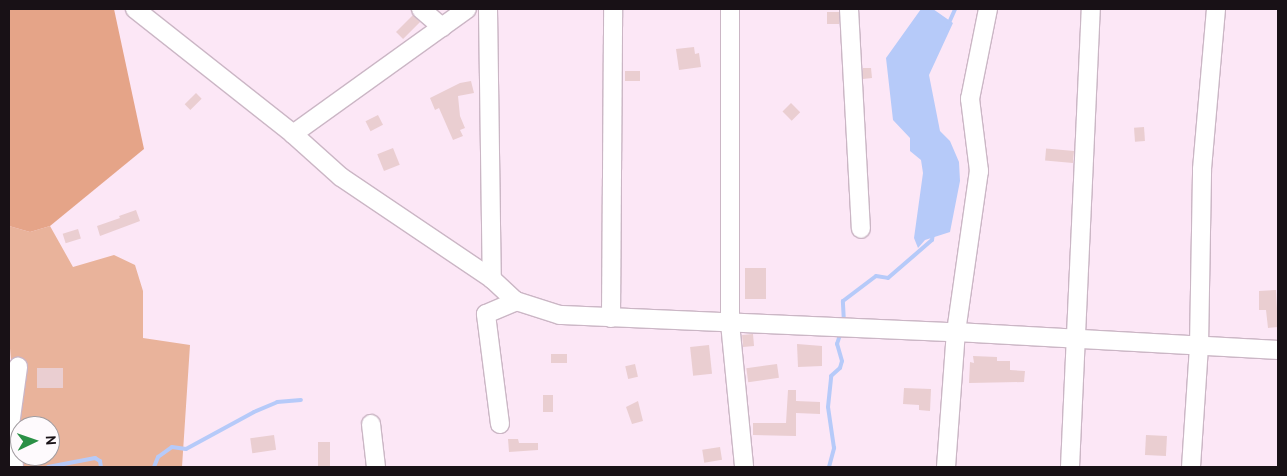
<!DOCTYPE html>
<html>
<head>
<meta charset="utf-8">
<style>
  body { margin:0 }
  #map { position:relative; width:1287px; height:476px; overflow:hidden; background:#fce7f6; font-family:Overpass,sans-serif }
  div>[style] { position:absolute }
  .green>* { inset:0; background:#e9b39b }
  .forest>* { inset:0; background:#e5a488 }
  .water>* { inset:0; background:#b6caf9 }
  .stream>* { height:4px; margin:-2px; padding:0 2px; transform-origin:2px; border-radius:2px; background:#b6caf9 }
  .building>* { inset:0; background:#eaced1; transform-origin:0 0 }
  .roads { filter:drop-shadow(1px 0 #cbb6c5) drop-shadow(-1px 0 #cbb6c5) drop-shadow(0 1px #cbb6c5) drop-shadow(0 -1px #cbb6c5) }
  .minor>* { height:18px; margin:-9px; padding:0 9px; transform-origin:9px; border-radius:9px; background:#fff }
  span { translate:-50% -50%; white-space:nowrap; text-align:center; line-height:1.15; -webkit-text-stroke:4px #fefafd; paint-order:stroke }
  .frame { position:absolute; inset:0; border:10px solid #181116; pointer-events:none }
  .north { position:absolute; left:10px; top:416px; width:50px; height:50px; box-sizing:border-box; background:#fefafd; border:1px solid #a29da1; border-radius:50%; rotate:87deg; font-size:14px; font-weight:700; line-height:20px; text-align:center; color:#181116 }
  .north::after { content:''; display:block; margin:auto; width:18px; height:22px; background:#2b9046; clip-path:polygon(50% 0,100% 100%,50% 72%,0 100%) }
</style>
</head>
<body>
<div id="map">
  <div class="green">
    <div style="clip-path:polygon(evenodd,9px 226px,30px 232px,50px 226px,73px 267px,114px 255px,135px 265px,143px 291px,143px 338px,190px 345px,182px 467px,9px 467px,16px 417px,9px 337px,9px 226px,20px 426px,50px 426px,50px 456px,20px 456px,20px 426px)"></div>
  </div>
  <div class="forest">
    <div style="clip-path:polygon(9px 9px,114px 9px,144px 149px,50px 226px,30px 232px,9px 226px)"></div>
  </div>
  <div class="water">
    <div style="clip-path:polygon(921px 9px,933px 9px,953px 23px,929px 75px,940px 131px,950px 141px,959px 162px,960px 181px,950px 232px,925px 240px,918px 248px,914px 238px,923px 173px,921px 160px,910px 151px,910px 138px,893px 120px,886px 58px)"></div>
  </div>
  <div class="stream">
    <div style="left:948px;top:25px;width:17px;rotate:-66deg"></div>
    <div style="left:844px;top:323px;width:22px;rotate:-93deg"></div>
    <div style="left:843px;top:301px;width:41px;rotate:-37.1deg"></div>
    <div style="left:876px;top:276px;width:12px;rotate:9deg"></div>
    <div style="left:888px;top:278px;width:58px;rotate:-40.8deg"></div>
    <div style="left:932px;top:240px;width:6px;rotate:-81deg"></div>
    <div style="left:48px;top:467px;width:48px;rotate:-10.8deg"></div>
    <div style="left:95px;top:458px;width:6px;rotate:31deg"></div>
    <div style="left:100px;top:461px;width:6px;rotate:81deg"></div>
    <div style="left:154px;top:467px;width:11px;rotate:-68deg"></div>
    <div style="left:158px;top:457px;width:17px;rotate:-36deg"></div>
    <div style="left:172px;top:447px;width:14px;rotate:8deg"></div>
    <div style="left:186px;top:449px;width:77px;rotate:-28.6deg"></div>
    <div style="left:254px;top:412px;width:25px;rotate:-23deg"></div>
    <div style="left:277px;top:402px;width:24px;rotate:-5deg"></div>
    <div style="left:829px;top:467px;width:20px;rotate:-75deg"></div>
    <div style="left:834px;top:448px;width:41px;rotate:-98.3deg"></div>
    <div style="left:828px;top:407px;width:31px;rotate:-84deg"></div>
    <div style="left:831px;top:376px;width:12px;rotate:-42deg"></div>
    <div style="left:840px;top:368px;width:7px;rotate:-74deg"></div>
    <div style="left:842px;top:361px;width:18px;rotate:-106deg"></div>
    <div style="left:837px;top:344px;width:13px;rotate:-72deg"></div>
  </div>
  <div class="building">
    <div style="left:839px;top:12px;width:12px;height:12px;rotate:90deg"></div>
    <div style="left:413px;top:15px;width:10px;height:24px;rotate:45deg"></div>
    <div style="clip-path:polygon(694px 47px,695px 54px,699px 53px,701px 67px,679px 70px,676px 49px)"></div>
    <div style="clip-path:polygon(863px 68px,871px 68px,872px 78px,863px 79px)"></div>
    <div style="left:640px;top:71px;width:10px;height:15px;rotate:90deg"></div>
    <div style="clip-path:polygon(471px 81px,474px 93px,458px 96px,460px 116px,465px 128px,460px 130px,463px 136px,453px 140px,439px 108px,435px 110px,430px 98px,460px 83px)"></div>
    <div style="left:196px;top:93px;width:8px;height:16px;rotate:45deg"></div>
    <div style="left:791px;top:103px;width:13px;height:12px;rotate:45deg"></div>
    <div style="left:378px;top:115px;width:11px;height:14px;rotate:63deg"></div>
    <div style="left:1144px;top:127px;width:14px;height:10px;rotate:86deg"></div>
    <div style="left:393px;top:148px;width:18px;height:17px;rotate:68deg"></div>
    <div style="left:1074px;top:151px;width:12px;height:28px;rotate:95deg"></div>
    <div style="clip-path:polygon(136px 210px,140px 221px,100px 236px,97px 226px,120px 218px,119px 216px)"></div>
    <div style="left:78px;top:229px;width:10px;height:16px;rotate:73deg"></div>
    <div style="left:766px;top:268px;width:31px;height:21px;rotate:90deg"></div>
    <div style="clip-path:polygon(1276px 290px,1278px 327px,1268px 328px,1266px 310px,1259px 310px,1259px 291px)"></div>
    <div style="left:753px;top:334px;width:12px;height:11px;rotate:85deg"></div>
    <div style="clip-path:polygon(797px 344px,822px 346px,822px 366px,798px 367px)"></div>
    <div style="left:709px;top:345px;width:29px;height:19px;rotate:84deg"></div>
    <div style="left:551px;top:354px;width:16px;height:9px"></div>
    <div style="clip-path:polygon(973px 356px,997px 357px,997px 361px,1010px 361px,1010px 370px,1025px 371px,1024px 382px,969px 383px,970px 362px,974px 363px)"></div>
    <div style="left:635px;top:364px;width:13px;height:10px;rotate:77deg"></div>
    <div style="left:777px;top:364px;width:14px;height:31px;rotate:82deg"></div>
    <div style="left:37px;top:368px;width:26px;height:20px"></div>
    <div style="clip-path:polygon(904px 388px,931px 389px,930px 411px,919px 410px,919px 405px,903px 404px)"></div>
    <div style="clip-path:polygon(788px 390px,796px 390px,796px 401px,820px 402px,820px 414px,796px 413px,796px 436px,753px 435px,753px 423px,786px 423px)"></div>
    <div style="left:543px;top:395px;width:10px;height:17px"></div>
    <div style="clip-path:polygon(638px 401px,643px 421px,632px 424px,626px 407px)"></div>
    <div style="left:274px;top:435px;width:15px;height:24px;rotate:82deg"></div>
    <div style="left:1146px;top:435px;width:21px;height:20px;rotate:3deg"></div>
    <div style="clip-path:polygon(508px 439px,518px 439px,519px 443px,538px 443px,538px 450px,509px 452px)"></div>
    <div style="left:318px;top:442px;width:12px;height:25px"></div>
    <div style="left:720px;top:447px;width:13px;height:18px;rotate:81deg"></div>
  </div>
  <div class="roads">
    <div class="minor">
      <div style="left:135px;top:9px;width:201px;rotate:38.3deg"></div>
      <div style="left:293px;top:134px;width:64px;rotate:41.9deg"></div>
      <div style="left:341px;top:177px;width:182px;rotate:34deg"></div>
      <div style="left:492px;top:279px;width:33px;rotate:43deg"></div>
      <div style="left:516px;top:301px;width:46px;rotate:17.7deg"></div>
      <div style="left:560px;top:315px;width:396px;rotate:2.5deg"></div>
      <div style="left:956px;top:332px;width:323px;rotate:3.2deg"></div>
      <div style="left:421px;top:9px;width:28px;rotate:41deg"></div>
      <div style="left:488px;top:9px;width:270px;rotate:89.2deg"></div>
      <div style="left:730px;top:9px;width:314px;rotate:90deg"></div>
      <div style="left:730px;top:323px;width:145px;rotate:84.4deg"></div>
      <div style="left:849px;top:9px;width:220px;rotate:86.9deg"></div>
      <div style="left:293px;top:134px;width:214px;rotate:-35.7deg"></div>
      <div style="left:611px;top:318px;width:309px;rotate:-89.6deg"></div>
      <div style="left:371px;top:424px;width:43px;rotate:83.4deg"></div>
      <div style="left:500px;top:424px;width:111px;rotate:-97.3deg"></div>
      <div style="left:486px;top:314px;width:33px;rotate:-23deg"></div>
      <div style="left:14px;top:467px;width:42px;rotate:-95.4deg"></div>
      <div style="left:10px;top:425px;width:59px;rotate:-82.1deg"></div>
      <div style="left:946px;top:467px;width:135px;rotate:-85.8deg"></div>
      <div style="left:956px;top:332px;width:163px;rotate:-81.9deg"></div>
      <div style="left:979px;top:171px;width:73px;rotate:-97.1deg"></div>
      <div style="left:970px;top:99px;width:92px;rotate:-78.7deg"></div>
      <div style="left:1070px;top:467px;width:458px;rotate:-87.4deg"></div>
      <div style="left:1191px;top:467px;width:121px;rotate:-86.2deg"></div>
      <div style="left:1199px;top:346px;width:177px;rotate:-89deg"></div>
      <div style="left:1202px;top:169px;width:161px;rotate:-85deg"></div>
    </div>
  </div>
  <div class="frame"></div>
  <div class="north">N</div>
</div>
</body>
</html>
